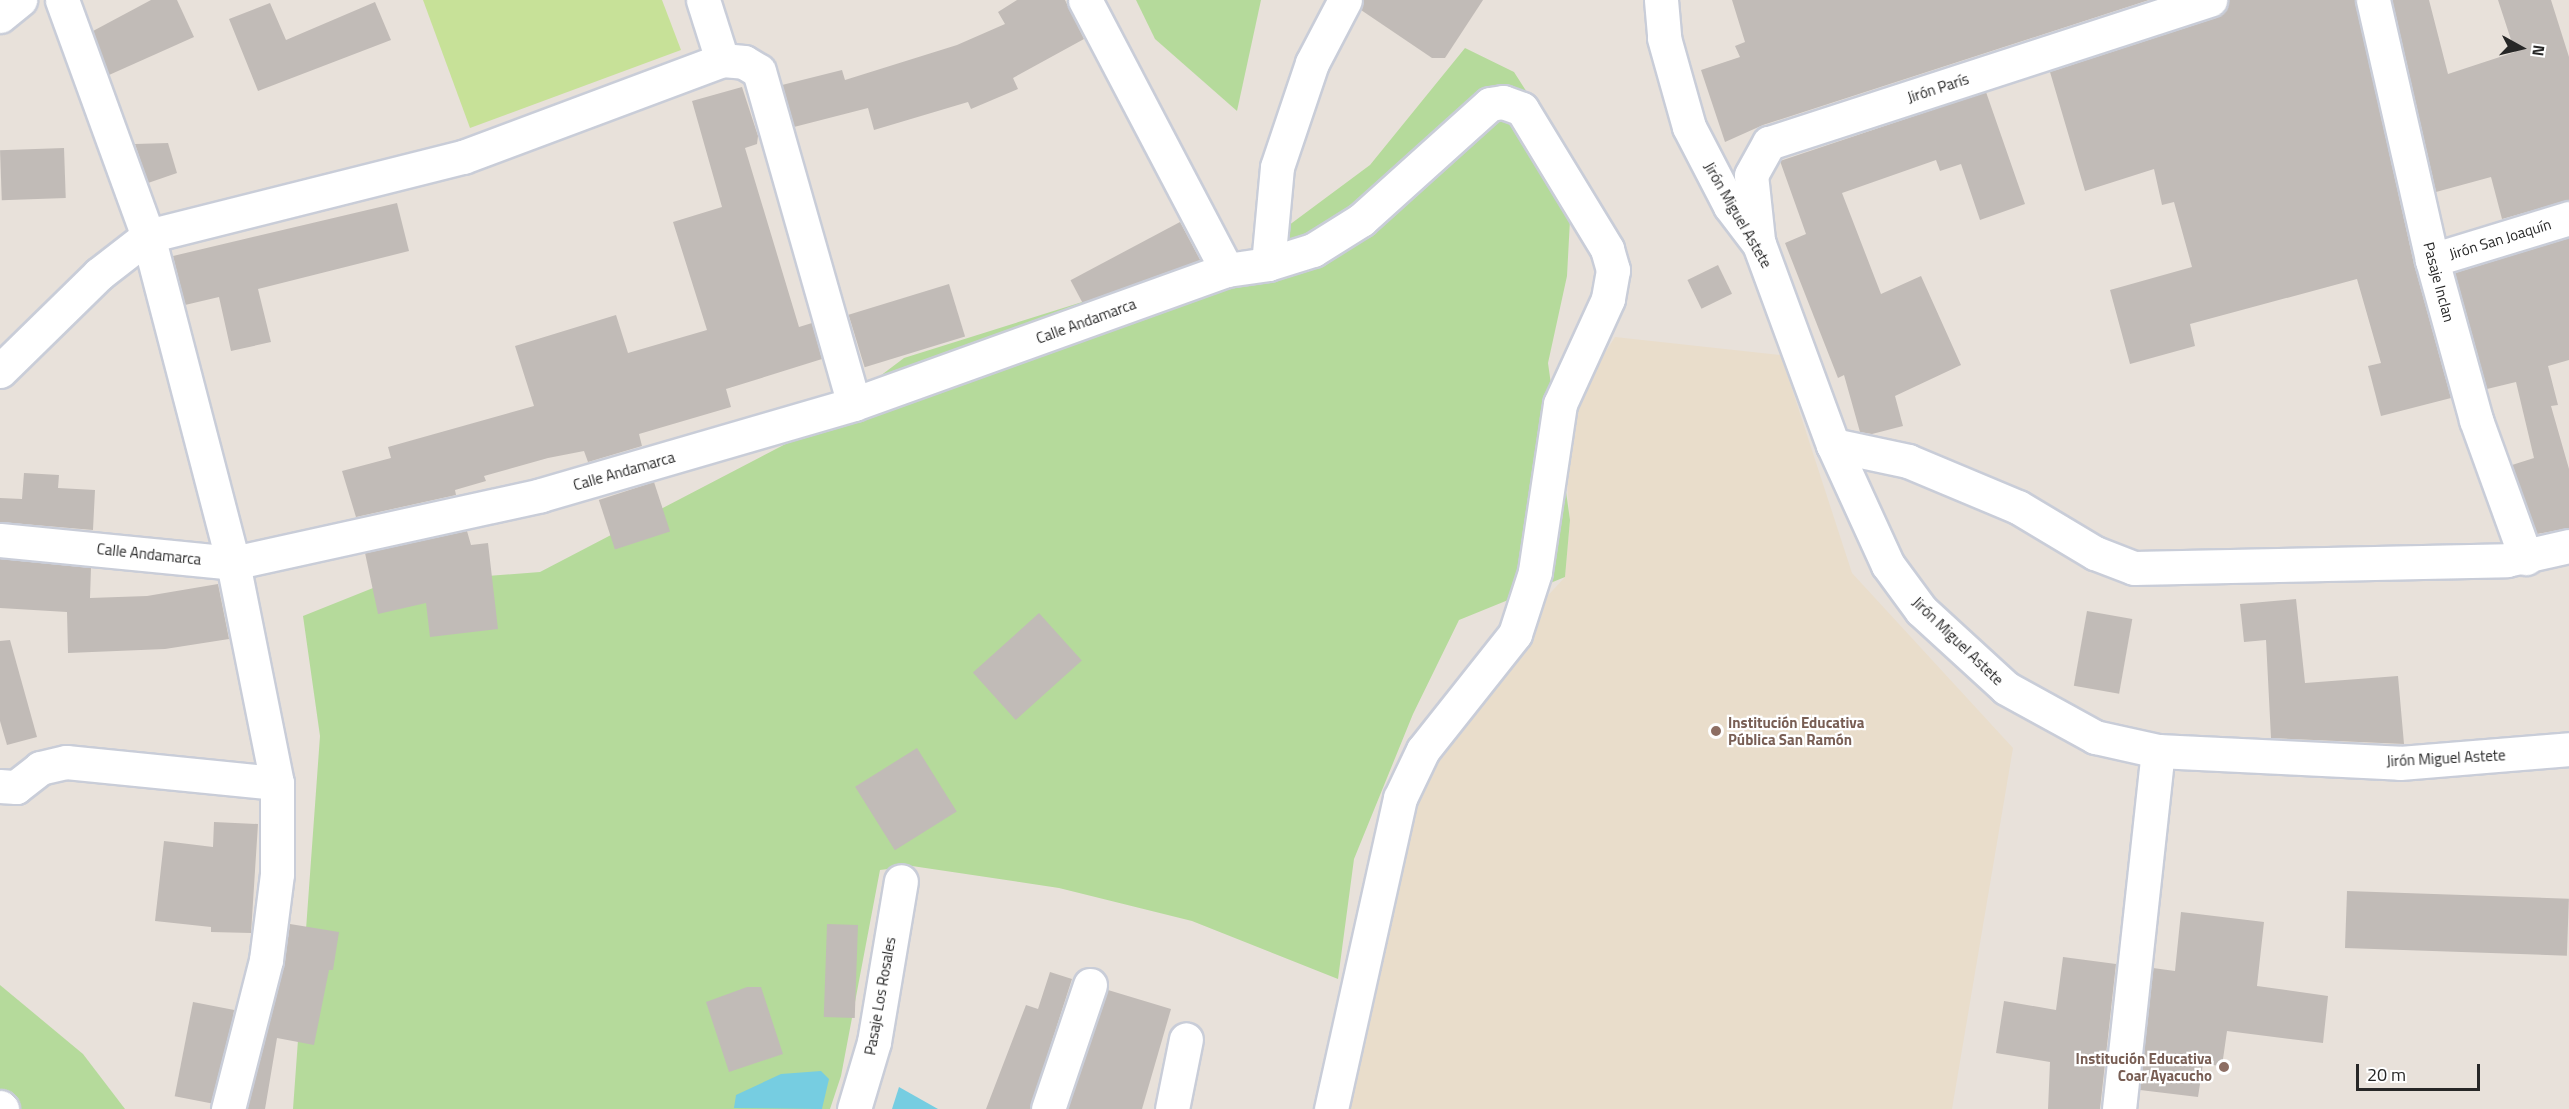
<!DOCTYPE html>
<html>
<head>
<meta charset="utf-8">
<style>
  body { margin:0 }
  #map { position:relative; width:2569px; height:1109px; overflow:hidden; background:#e8e1da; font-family:"Titillium Web",sans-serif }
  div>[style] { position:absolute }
  .education>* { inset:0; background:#e9ddcb }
  .green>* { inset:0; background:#b5da9b }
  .pitch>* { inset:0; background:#c7e198 }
  .water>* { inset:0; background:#76cde1 }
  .building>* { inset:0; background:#c1bbb7; transform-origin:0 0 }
  .roads { filter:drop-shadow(2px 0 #c9cdd8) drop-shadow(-2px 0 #c9cdd8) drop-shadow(0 2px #c9cdd8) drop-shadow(0 -2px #c9cdd8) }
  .street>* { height:33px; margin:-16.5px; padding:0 16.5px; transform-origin:16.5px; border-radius:16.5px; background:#fff }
  .dots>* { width:16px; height:16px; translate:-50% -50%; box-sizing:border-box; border:3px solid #fff; border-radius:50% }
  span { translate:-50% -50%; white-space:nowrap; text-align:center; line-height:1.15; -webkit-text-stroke:4.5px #fff; paint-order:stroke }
  .street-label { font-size:15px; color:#272727 }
  .education-label { font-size:15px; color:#785e54; font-weight:700 }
  .left { translate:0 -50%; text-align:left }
  .right { translate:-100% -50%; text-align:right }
  .north { position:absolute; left:2491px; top:18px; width:60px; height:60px; -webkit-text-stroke:4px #fff; paint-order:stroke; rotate:98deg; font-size:16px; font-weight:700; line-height:24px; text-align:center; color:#272727 }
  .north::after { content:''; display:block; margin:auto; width:21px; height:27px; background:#272727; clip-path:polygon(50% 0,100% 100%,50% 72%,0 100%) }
  .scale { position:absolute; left:2356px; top:1064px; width:124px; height:27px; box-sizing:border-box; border:3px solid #272727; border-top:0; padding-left:8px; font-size:18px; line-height:21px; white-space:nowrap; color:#272727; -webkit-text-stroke:4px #fff; paint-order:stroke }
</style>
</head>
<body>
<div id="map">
  <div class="education">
    <div style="clip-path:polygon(1615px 337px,1781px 355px,1852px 573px,2013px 748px,1952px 1109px,1335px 1109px,1439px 714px,1565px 577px,1570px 520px,1562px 421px)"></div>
  </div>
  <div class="green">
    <div style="clip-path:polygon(1136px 0,1261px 0,1237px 111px,1155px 39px)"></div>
    <div style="clip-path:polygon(1465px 48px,1514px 72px,1573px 164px,1567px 276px,1548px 363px,1570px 520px,1565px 577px,1459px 620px,1413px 714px,1354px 859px,1338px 979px,1192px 921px,1059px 888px,912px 866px,880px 870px,841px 1076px,830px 1109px,293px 1109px,320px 736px,303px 616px,383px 584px,540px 572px,799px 437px,904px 358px,1261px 246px,1370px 165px)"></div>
    <div style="clip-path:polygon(0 985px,83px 1054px,125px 1109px,0 1109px)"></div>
  </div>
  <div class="pitch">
    <div style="clip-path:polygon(423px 0,662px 0,681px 50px,470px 128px)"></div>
  </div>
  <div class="water">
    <div style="clip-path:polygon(821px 1071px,829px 1079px,822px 1109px,734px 1108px,736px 1095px,781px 1074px)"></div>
    <div style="clip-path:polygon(899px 1087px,938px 1109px,892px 1109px)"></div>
  </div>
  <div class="building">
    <div style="clip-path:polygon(151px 0,177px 0,194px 37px,109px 75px,93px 31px)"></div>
    <div style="clip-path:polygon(1017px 0,1065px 0,1084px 39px,1013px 78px,1018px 89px,971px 109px,968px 102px,874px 130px,868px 108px,794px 127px,782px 85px,842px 70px,845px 80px,957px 45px,1005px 24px,998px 12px)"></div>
    <div style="clip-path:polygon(1364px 0,1483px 0,1445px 58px,1432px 58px,1361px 10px)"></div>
    <div style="clip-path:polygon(1732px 0,2149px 0,1763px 125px,1725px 142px,1701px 70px,1740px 57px,1735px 46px,1745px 42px)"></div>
    <div style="clip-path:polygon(2228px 0,2355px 0,2414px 264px,2451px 398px,2381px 416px,2368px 366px,2381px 363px,2357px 279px,2190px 324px,2195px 346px,2130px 364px,2110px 290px,2192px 267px,2174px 202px,2162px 205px,2154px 169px,2085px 191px,2050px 72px,2216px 18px,2224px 12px)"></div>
    <div style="clip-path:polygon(2392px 0,2429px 0,2448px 74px,2515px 52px,2498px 0,2551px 0,2569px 57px,2569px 200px,2502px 219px,2491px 177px,2436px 192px)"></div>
    <div style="clip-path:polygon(375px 2px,391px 40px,258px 91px,229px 19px,270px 3px,286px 40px)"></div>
    <div style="clip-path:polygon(742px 87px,758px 136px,757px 144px,745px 148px,799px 327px,812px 323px,822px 359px,726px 389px,731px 407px,639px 434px,642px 446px,588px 462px,584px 451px,548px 458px,484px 476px,486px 481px,455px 490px,456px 495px,356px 517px,342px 471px,391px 458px,388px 447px,534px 406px,515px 346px,616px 315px,628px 353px,707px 330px,673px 222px,722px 207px,692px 101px)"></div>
    <div style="clip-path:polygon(1986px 92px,2025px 204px,1980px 220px,1961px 164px,1940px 171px,1936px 160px,1842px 193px,1881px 294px,1921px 276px,1961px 365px,1895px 396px,1903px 426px,1872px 434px,1860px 432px,1844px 375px,1838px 378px,1785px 243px,1806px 234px,1780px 161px)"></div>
    <div style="clip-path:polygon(168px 143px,177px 173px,148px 183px,135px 144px)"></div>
    <div style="left:64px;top:148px;width:50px;height:64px;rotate:88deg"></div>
    <div style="clip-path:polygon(397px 203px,409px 251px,258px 289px,271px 342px,231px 351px,219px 297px,185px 305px,173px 256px)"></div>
    <div style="left:1180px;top:222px;width:43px;height:124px;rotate:62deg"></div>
    <div style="clip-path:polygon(2569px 238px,2569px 360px,2548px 366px,2558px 405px,2551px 406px,2569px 469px,2569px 528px,2537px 534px,2512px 465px,2534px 458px,2516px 382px,2487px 389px,2455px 273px)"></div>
    <div style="left:1718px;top:265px;width:32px;height:34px;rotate:64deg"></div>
    <div style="left:949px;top:284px;width:55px;height:105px;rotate:73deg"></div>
    <div style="clip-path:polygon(24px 473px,59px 475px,58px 488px,95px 490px,93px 530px,0 522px,0 498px,22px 499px)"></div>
    <div style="left:654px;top:482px;width:52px;height:58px;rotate:72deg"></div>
    <div style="clip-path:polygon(467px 531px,471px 545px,488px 543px,498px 629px,430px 637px,426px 603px,378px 614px,365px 553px)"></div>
    <div style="clip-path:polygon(0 559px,91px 568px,90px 598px,147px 596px,218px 584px,229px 639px,165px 649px,68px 653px,67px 612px,0 608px)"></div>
    <div style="clip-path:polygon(2296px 599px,2305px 683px,2398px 676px,2404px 744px,2271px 738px,2266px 640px,2244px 642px,2240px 604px)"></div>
    <div style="left:2087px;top:611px;width:46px;height:76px;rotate:10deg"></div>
    <div style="left:1039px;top:613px;width:64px;height:89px;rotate:48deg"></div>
    <div style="clip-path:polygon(10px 640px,37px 737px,7px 745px,0 721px,0 641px)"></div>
    <div style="left:917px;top:748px;width:75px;height:73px;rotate:58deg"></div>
    <div style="clip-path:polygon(214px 822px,258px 824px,251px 933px,211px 932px,211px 927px,155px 921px,164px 841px,213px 847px)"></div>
    <div style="left:2347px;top:891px;width:222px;height:57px;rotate:2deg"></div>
    <div style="clip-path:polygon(2181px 912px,2264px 922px,2257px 986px,2328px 996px,2323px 1043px,2227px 1031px,2222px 1066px,2203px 1064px,2198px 1097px,2140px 1090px,2153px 968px,2175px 971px)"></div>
    <div style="clip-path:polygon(290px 924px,339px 932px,333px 970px,329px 970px,314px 1045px,277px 1038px,265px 1109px,247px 1109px,284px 965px)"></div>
    <div style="left:827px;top:924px;width:31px;height:93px;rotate:2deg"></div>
    <div style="clip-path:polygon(2063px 957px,2116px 964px,2100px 1109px,2048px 1109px,2050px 1062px,1996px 1053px,2004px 1001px,2056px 1010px)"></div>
    <div style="clip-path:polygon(1050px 972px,1072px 979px,1030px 1109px,986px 1109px,1026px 1005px,1038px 1009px)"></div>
    <div style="clip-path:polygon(747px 987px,761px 987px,783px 1054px,729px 1072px,706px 1002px)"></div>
    <div style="clip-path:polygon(1108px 990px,1171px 1009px,1142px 1109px,1068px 1109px)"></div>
    <div style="left:193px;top:1002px;width:42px;height:96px;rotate:11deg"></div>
  </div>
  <div class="roads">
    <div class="street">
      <div style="left:62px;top:0;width:251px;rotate:70deg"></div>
      <div style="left:148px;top:236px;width:338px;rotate:75.4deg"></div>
      <div style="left:233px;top:563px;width:224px;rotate:78.7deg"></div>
      <div style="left:277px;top:783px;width:91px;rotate:90deg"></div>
      <div style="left:277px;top:874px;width:87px;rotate:97.3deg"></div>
      <div style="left:266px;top:960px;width:154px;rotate:104.3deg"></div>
      <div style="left:703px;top:0;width:63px;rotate:72.4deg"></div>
      <div style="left:1085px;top:0;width:305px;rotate:62.3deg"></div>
      <div style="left:1661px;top:0;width:38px;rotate:85deg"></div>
      <div style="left:1664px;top:38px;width:92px;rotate:74.3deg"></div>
      <div style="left:1689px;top:127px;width:89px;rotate:62.6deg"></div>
      <div style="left:1730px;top:206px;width:48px;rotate:52.7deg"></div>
      <div style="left:1759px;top:244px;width:214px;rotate:69.8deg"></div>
      <div style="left:1833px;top:445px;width:132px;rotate:65.4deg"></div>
      <div style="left:1888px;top:565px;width:56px;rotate:53.7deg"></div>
      <div style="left:1921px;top:610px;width:115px;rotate:42.5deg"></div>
      <div style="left:2006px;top:688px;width:102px;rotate:28.8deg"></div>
      <div style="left:2095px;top:737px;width:65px;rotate:12.5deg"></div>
      <div style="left:2158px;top:751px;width:242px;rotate:2.8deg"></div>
      <div style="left:2400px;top:763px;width:170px;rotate:-4.7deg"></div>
      <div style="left:2373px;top:0;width:267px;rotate:77.2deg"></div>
      <div style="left:2432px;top:260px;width:166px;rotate:74.6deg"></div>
      <div style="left:2476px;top:420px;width:147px;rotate:70.1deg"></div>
      <div style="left:0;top:16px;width:26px;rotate:-39deg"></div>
      <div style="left:1758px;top:240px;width:65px;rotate:-96.1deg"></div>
      <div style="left:1751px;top:175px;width:37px;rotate:-61deg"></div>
      <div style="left:1769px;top:143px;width:464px;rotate:-18deg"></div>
      <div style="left:2432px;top:260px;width:143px;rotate:-17deg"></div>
      <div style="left:1268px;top:264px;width:47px;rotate:-17.3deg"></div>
      <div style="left:1313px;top:250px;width:57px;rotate:-32deg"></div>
      <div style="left:1361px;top:220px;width:173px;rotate:-42deg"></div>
      <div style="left:1490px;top:104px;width:13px;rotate:-9deg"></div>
      <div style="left:1503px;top:102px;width:20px;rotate:20deg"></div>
      <div style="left:1522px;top:109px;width:164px;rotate:58.7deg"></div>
      <div style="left:1607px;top:249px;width:22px;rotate:74deg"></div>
      <div style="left:1613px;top:270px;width:29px;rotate:100deg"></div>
      <div style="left:1608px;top:299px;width:115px;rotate:114.6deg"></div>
      <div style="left:1560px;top:404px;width:170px;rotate:98.5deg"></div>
      <div style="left:1535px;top:572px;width:65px;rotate:107.9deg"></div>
      <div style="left:1515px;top:634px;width:148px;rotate:128.4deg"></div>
      <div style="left:1423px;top:750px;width:53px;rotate:115.6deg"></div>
      <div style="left:1400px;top:798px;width:319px;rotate:102.5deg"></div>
      <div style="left:0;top:371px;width:139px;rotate:-44.4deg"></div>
      <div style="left:99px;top:274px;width:62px;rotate:-37.8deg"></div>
      <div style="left:148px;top:236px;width:325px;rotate:-14.1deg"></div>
      <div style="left:463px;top:157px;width:277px;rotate:-20.5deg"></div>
      <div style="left:722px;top:60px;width:22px;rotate:5deg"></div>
      <div style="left:744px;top:62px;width:17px;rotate:31deg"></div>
      <div style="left:759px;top:71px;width:346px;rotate:74.1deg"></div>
      <div style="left:1833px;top:445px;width:77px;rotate:12deg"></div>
      <div style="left:1908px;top:461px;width:119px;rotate:22.7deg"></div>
      <div style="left:2018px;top:507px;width:90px;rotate:30.9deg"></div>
      <div style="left:2095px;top:553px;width:42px;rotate:21deg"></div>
      <div style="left:2134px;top:568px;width:373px;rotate:-1.2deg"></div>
      <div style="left:2507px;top:560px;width:64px;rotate:-12.7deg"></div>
      <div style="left:0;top:540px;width:234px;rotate:5.6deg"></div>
      <div style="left:233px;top:563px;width:315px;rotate:-12.4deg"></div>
      <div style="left:541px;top:495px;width:326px;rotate:-16.2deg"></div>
      <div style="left:854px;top:404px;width:396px;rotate:-19.8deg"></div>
      <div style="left:1227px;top:270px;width:41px;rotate:-8.3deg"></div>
      <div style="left:1268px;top:264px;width:97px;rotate:-84.7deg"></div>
      <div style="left:1277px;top:167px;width:110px;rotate:-71.4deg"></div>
      <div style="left:1312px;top:63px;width:71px;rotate:-62.4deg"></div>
      <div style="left:0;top:786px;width:16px;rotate:4deg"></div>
      <div style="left:16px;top:787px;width:31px;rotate:-38deg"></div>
      <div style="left:40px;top:768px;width:27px;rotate:-13deg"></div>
      <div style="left:66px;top:762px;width:212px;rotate:5.7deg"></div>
      <div style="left:0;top:1107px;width:3px;rotate:45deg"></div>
      <div style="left:854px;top:1109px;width:70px;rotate:-73.4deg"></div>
      <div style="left:874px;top:1042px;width:163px;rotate:-80.5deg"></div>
      <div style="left:1048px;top:1109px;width:131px;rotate:-71.3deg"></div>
      <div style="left:1172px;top:1109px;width:71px;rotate:-78.7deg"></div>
      <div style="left:2119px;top:1109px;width:360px;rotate:-83.8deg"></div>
    </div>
  </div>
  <div class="dots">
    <div style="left:1716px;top:731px;background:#8d6e63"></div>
    <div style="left:2224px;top:1067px;background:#8d6e63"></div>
  </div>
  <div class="street-label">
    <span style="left:1938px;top:88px;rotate:-18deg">Jirón París</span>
    <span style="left:1738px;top:215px;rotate:60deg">Jirón Miguel Astete</span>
    <span style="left:2500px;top:239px;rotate:-17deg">Jirón San Joaquín</span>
    <span style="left:2439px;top:282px;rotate:75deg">Pasaje Inclan</span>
    <span style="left:1086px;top:321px;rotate:-20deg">Calle Andamarca</span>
    <span style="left:624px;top:471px;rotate:-16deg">Calle Andamarca</span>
    <span style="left:149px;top:554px;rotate:6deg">Calle Andamarca</span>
    <span style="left:1958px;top:641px;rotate:44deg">Jirón Miguel Astete</span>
    <span style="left:2446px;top:758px;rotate:-3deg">Jirón Miguel Astete</span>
    <span style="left:880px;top:996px;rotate:-80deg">Pasaje Los Rosales</span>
  </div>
  <div class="education-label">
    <span class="left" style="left:1728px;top:731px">Institución Educativa<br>Pública San Ramón</span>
    <span class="right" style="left:2212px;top:1067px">Institución Educativa<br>Coar Ayacucho</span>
  </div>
  <div class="north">N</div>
  <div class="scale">20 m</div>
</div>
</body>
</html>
